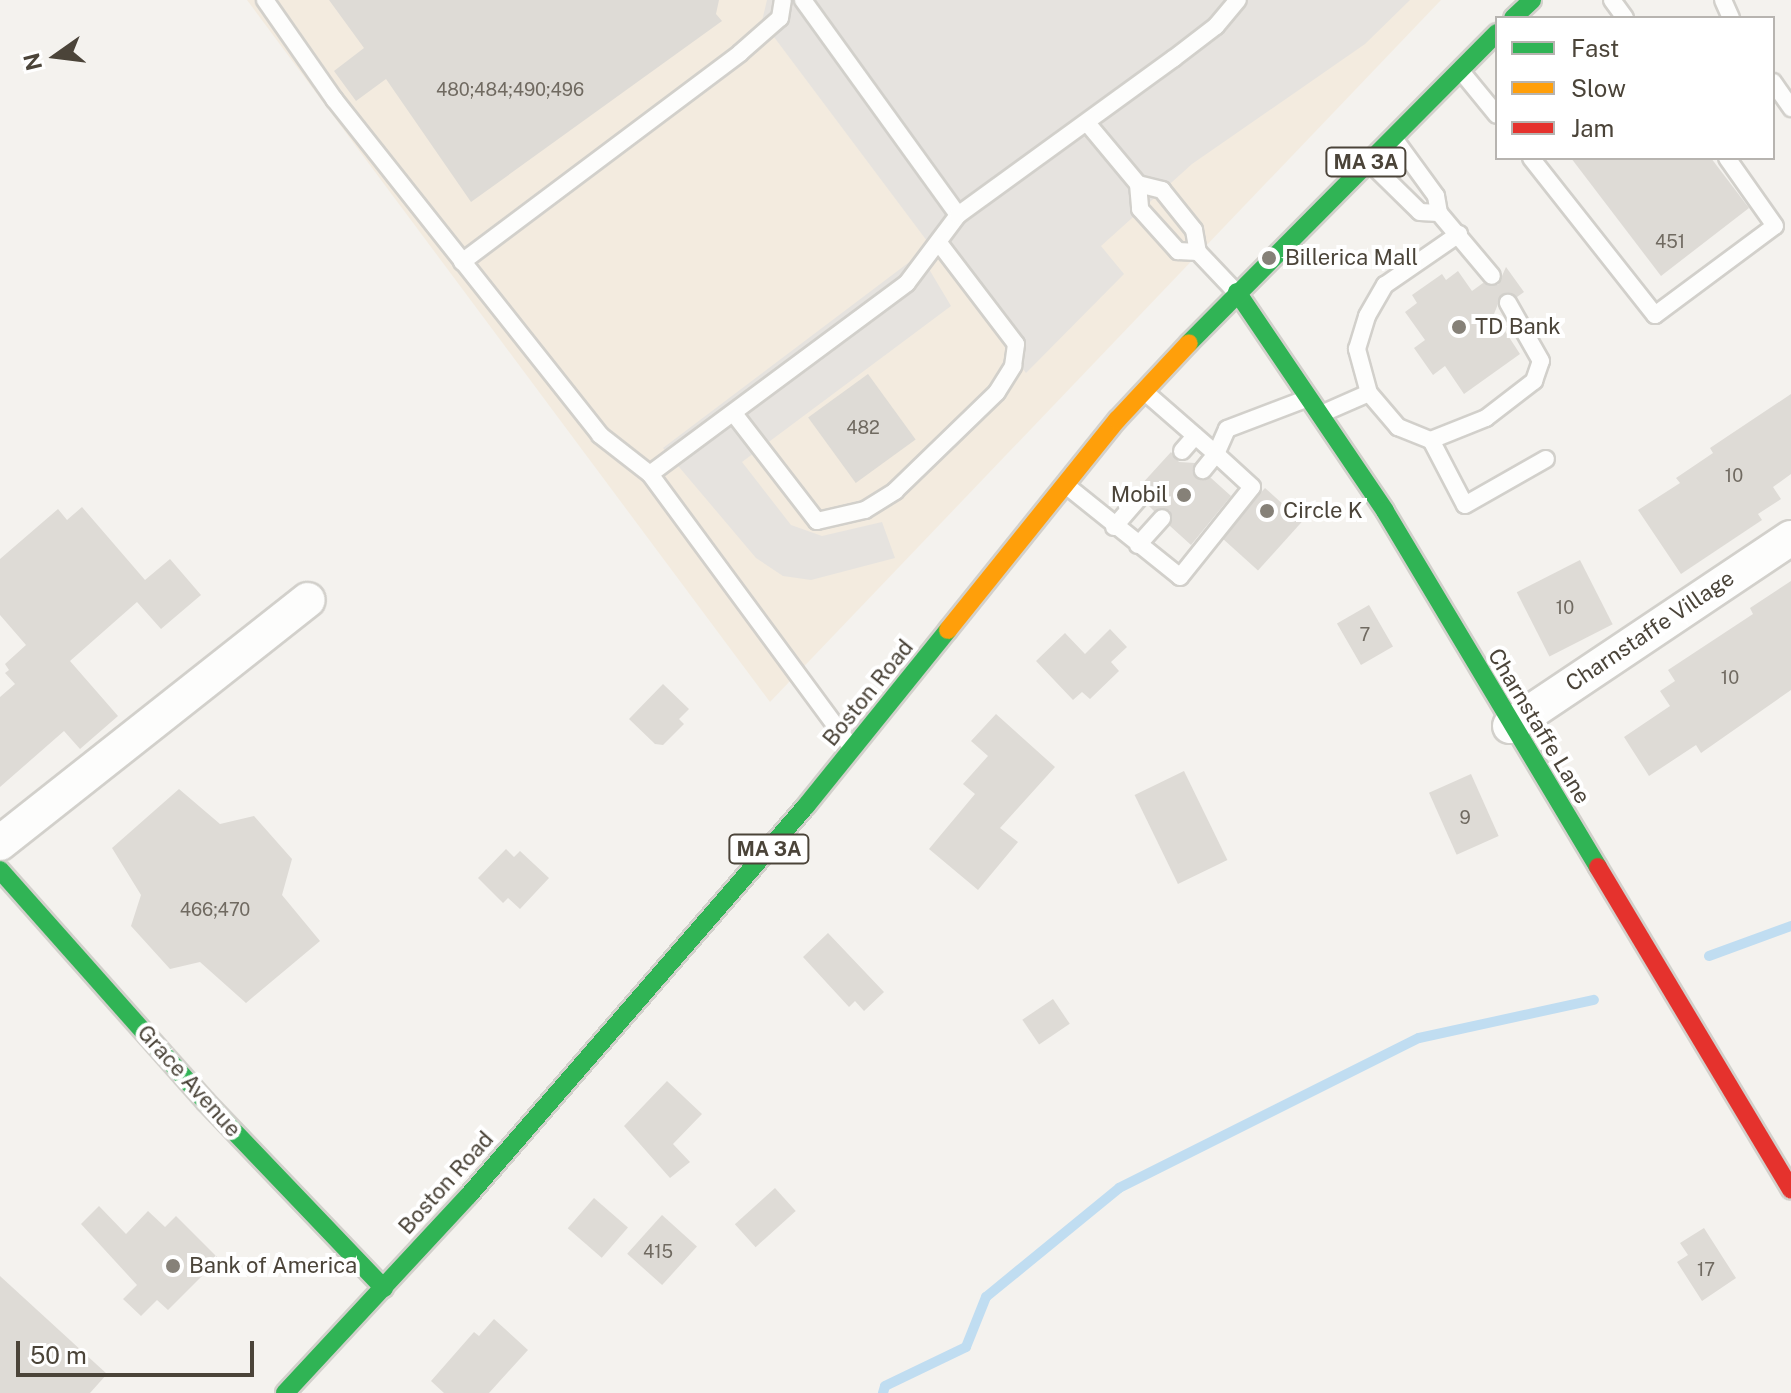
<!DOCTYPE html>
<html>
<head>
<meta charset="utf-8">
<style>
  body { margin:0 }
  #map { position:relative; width:1791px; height:1393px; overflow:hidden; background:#f4f2ee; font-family:"Public Sans",sans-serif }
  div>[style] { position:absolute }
  .commercial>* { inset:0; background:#f3ebdf }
  .parking>* { inset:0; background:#e6e3df }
  .stream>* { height:10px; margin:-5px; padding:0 5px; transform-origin:5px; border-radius:5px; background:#c0ddf1 }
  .building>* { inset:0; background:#dedbd6; transform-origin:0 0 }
  .roads { filter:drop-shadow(2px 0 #d2d0cb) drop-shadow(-2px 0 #d2d0cb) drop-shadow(0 2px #d2d0cb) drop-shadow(0 -2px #d2d0cb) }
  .lane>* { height:16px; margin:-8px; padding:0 8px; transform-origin:8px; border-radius:8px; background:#fdfdfc }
  .street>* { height:34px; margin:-17px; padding:0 17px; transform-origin:17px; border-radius:17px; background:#fdfdfc }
  .fast>* { height:18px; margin:-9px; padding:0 9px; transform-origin:9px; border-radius:9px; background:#30b455 }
  .slow>* { height:18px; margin:-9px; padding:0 9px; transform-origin:9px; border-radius:9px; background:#ff9f0a }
  .jam>* { height:18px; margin:-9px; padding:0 9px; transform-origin:9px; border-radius:9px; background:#e5322d }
  .dots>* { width:22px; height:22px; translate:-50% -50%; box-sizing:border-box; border:4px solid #fff; border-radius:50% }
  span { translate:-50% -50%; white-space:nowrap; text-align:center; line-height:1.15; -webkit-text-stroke:8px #fff; paint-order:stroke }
  .number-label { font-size:18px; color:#706a61 }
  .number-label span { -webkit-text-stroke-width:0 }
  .shield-label span { padding:2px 6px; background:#fff; border:2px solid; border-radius:6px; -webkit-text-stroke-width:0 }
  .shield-label { font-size:20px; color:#4b4439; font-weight:700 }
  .poi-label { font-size:22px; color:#4b4439 }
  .left { translate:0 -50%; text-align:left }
  .right { translate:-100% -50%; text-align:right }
  .street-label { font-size:22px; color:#4b4439 }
  .legend { position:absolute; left:1495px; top:16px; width:280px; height:144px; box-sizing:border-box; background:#fff; border:2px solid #b7b4b0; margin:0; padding:10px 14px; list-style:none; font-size:24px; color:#4b4439 }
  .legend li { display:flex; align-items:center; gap:16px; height:40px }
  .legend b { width:40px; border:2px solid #b7b4b0 }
  .north { position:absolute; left:16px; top:16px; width:80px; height:80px; -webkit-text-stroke:6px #fff; paint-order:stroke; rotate:256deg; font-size:22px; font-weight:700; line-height:32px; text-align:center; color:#4b4439 }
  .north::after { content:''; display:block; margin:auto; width:28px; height:36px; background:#4b4439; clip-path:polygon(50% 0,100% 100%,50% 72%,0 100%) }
  .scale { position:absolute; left:16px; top:1341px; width:238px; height:36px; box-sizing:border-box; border:4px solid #4b4439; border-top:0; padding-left:10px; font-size:24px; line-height:28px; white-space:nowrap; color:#4b4439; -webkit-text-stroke:6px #fff; paint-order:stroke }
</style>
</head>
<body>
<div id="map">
  <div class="commercial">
    <div style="clip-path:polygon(247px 0,1441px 0,770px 702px)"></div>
  </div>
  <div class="parking">
    <div style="clip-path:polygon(767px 0,1410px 0,1365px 44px,1192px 164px,1101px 246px,1124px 274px,1026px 373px,762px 21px)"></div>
    <div style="clip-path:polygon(920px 254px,951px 306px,742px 462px,791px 525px,822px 536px,882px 522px,895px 558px,811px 580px,783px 576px,756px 558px,663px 448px)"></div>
  </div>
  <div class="stream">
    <div style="left:1709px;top:956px;width:87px;rotate:-20.1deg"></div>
    <div style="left:883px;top:1393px;width:7px;rotate:-74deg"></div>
    <div style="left:885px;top:1386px;width:90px;rotate:-25.7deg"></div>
    <div style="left:966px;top:1347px;width:54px;rotate:-68.2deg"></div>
    <div style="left:986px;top:1297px;width:172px;rotate:-39.3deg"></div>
    <div style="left:1119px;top:1188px;width:335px;rotate:-26.6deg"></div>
    <div style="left:1419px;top:1038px;width:179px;rotate:-12.3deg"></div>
  </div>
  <div class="building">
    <div style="clip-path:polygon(329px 0,719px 0,716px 14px,722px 21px,471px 202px,386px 79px,356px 101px,334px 71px,364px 48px)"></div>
    <div style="clip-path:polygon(1571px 158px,1711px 158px,1749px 208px,1661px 276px)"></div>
    <div style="clip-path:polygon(1506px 267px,1524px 292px,1517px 297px,1502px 294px,1494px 314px,1520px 354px,1464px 394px,1445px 366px,1433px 375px,1414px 348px,1425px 340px,1405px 312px,1417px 303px,1412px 295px,1442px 274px,1446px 280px,1458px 271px,1472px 291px,1483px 283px,1498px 285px)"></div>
    <div style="left:868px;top:374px;width:81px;height:74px;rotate:54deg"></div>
    <div style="clip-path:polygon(1791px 394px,1791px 474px,1773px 487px,1781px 499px,1758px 514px,1762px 520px,1681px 574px,1638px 510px,1680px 483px,1676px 478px,1713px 453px,1710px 448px)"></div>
    <div style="clip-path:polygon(1171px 452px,1179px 462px,1195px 463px,1197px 479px,1211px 478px,1231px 496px,1191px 545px,1170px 526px,1170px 510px,1154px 511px,1148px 505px,1150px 493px,1140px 486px)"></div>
    <div style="left:1265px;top:488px;width:50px;height:66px;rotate:42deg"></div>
    <div style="clip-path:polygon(82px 507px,145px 580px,170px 559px,201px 595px,161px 629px,137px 602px,70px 661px,118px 716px,80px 749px,64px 731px,0 787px,0 697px,15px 684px,5px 673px,9px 670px,5px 664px,26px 645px,0 615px,0 559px,58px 509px,67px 520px)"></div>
    <div style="left:1580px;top:560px;width:72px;height:71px;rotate:63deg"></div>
    <div style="clip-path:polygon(1791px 581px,1791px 690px,1701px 753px,1696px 745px,1649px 776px,1624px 737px,1670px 706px,1660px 691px,1675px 681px,1668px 670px,1753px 614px,1750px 608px)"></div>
    <div style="left:1369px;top:605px;width:48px;height:37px;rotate:60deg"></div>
    <div style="clip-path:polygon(1110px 629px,1127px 647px,1111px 662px,1119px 671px,1090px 699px,1082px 692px,1073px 700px,1036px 661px,1065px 633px,1085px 654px)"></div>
    <div style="clip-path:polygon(663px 684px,689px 709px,679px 719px,684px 724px,663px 745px,655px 744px,629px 719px)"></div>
    <div style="clip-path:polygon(996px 714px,1055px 767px,1000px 828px,1018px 842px,978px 890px,929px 849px,975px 794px,963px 784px,988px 756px,971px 741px)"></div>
    <div style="left:1184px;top:771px;width:99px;height:55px;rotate:64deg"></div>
    <div style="left:1471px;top:774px;width:68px;height:46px;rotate:66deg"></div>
    <div style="clip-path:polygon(179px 789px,220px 824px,254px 816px,292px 859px,282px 895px,320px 941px,246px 1003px,200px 962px,170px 969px,131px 926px,141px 895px,112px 848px)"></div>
    <div style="clip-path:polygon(506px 849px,514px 857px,520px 851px,549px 878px,520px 909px,508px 898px,503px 903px,478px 878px)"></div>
    <div style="clip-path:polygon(828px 933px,884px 992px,864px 1011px,855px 1001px,849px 1007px,803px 957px)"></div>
    <div style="left:1053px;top:999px;width:30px;height:37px;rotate:56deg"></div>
    <div style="clip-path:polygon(667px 1081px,702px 1114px,673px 1144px,690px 1162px,670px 1178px,624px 1126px)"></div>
    <div style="left:775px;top:1188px;width:31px;height:54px;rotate:48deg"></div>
    <div style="left:594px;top:1198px;width:45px;height:40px;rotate:41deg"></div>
    <div style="clip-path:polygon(99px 1206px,126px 1234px,148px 1211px,165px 1227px,176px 1216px,219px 1259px,168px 1310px,157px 1300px,141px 1316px,123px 1299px,137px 1285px,81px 1224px)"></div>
    <div style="left:662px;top:1215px;width:47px;height:52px;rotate:42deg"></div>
    <div style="clip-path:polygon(1704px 1228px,1736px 1278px,1702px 1301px,1677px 1262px,1688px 1255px,1680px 1243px)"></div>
    <div style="clip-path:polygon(0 1276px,107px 1374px,90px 1393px,0 1393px)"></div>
    <div style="clip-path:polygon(494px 1319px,528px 1350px,489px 1393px,444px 1393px,431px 1381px,474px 1332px,479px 1336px)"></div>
  </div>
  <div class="roads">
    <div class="lane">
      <div style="left:265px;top:0;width:121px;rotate:55.1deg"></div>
      <div style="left:334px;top:99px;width:429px;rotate:51.6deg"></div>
      <div style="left:600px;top:435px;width:63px;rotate:38deg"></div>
      <div style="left:650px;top:474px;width:340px;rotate:53.6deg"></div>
      <div style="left:803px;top:0;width:265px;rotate:54.2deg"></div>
      <div style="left:1612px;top:0;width:22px;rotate:54deg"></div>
      <div style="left:1723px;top:0;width:20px;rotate:66deg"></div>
      <div style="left:1460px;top:70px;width:58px;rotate:50.6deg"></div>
      <div style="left:1773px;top:82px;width:32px;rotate:55deg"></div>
      <div style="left:1088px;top:124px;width:78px;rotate:50.2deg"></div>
      <div style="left:1138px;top:184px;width:25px;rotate:85deg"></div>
      <div style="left:1140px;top:209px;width:57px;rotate:47.9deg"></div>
      <div style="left:1178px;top:251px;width:20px;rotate:3deg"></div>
      <div style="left:1393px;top:137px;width:73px;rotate:53.9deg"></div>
      <div style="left:1436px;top:196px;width:17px;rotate:80deg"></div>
      <div style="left:1439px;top:213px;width:82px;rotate:49.9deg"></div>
      <div style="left:1531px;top:158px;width:200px;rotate:51.7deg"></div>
      <div style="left:1655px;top:315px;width:149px;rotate:-36.6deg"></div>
      <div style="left:1775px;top:226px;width:83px;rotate:-125.2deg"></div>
      <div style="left:1369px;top:162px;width:71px;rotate:44.4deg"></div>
      <div style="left:1420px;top:212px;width:19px;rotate:3deg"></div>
      <div style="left:1138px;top:184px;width:25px;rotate:14deg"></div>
      <div style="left:1162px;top:190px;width:51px;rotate:51.3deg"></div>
      <div style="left:1194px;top:230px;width:22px;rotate:80deg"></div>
      <div style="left:1198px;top:252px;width:52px;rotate:46.5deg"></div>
      <div style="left:462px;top:262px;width:348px;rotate:-36.9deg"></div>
      <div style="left:740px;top:53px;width:53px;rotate:-41.2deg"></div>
      <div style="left:780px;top:18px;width:18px;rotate:-81deg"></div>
      <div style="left:1145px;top:392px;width:94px;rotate:41.1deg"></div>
      <div style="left:1216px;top:454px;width:21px;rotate:129deg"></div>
      <div style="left:1369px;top:393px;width:46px;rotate:-105.3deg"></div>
      <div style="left:1357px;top:349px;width:34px;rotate:-73deg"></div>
      <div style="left:1367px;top:316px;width:36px;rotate:-60deg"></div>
      <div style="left:1385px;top:285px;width:90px;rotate:-34.6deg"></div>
      <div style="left:1321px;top:414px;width:52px;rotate:-23.6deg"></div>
      <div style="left:1369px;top:393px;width:45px;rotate:49.5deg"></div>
      <div style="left:1398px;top:427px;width:35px;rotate:22deg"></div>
      <div style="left:1431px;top:440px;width:59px;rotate:-21.8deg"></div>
      <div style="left:1486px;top:418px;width:61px;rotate:-37.6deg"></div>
      <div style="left:1534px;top:381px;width:21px;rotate:-71deg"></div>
      <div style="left:1541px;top:361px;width:67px;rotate:-119.6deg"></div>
      <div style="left:735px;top:415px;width:134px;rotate:52.3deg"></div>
      <div style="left:817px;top:521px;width:49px;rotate:-12.9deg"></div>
      <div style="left:865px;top:510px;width:36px;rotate:-32deg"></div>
      <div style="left:895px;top:491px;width:142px;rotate:-44.1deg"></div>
      <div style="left:997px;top:392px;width:31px;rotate:-58deg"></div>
      <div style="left:1013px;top:366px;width:22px;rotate:-82deg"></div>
      <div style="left:1016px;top:344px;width:127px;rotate:-127.3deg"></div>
      <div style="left:1431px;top:440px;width:73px;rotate:62.4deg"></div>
      <div style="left:1465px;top:505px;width:93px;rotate:-29.6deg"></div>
      <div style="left:1182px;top:451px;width:20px;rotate:-49deg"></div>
      <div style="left:650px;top:474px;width:320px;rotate:-36.6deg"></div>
      <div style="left:907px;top:283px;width:85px;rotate:-53.1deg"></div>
      <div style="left:958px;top:215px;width:266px;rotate:-36deg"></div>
      <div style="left:1173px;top:59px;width:54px;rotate:-37.5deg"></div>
      <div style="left:1216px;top:26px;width:34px;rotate:-50deg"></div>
      <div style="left:1067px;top:486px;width:145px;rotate:38.8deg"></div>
      <div style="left:1180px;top:577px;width:115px;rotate:-51.3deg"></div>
      <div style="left:1252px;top:487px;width:49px;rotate:-137.5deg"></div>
      <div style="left:1216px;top:454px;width:27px;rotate:-66deg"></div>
      <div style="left:1227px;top:429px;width:85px;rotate:-20.8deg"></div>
      <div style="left:1114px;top:527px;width:40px;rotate:-49deg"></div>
      <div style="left:1138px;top:545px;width:36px;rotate:-48deg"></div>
    </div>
    <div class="street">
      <div style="left:1510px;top:726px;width:338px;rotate:-33.8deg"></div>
      <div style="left:0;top:843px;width:392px;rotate:-38.3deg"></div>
    </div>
    <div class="fast">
      <div style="left:1513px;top:18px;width:26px;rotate:-43deg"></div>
      <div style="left:1237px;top:292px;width:264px;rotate:55.9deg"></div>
      <div style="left:1385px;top:511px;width:415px;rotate:59.1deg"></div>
      <div style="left:1189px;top:343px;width:437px;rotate:-45.2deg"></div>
      <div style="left:0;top:870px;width:309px;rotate:48.4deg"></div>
      <div style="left:205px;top:1101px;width:259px;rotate:46.3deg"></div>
      <div style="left:285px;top:1393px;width:270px;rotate:-47.1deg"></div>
      <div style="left:469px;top:1195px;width:515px;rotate:-49.1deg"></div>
      <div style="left:806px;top:806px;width:226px;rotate:-51.1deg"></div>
    </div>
    <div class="slow">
      <div style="left:948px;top:630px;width:270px;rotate:-51.2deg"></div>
      <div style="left:1117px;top:420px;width:105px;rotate:-46.9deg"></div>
    </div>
    <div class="jam">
      <div style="left:1598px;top:867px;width:376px;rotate:59.1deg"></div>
    </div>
  </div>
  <div class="dots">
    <div style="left:1269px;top:258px;background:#868178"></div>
    <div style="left:1459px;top:327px;background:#868178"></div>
    <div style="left:1184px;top:495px;background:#868178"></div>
    <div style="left:1267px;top:511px;background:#868178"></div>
    <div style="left:173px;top:1266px;background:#868178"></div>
  </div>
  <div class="number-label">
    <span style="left:510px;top:90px">480;484;490;496</span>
    <span style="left:1670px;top:242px">451</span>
    <span style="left:863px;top:428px">482</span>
    <span style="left:1734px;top:476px">10</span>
    <span style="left:1565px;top:608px">10</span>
    <span style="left:1365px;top:635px">7</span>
    <span style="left:1730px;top:678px">10</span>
    <span style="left:1465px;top:818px">9</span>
    <span style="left:215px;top:910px">466;470</span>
    <span style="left:658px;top:1252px">415</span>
    <span style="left:1706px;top:1270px">17</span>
  </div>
  <div class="shield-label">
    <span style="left:1366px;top:162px">MA 3A</span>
    <span style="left:769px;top:849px">MA 3A</span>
  </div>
  <div class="poi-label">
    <span class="left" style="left:1285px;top:258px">Billerica Mall</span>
    <span class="left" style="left:1475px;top:327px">TD Bank</span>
    <span class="right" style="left:1168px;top:495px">Mobil</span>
    <span class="left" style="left:1283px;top:511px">Circle K</span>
    <span class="left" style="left:189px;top:1266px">Bank of America</span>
  </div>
  <div class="street-label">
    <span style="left:1650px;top:631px;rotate:-34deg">Charnstaffe Village</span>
    <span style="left:868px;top:693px;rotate:-51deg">Boston Road</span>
    <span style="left:1539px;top:726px;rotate:59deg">Charnstaffe Lane</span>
    <span style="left:189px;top:1081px;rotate:48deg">Grace Avenue</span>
    <span style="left:446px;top:1183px;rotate:-48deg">Boston Road</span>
  </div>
  <ul class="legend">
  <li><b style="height:10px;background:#30b455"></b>Fast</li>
  <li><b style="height:10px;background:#ff9f0a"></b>Slow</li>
  <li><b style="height:10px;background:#e5322d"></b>Jam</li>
  </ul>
  <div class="north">N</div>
  <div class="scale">50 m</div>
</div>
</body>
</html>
